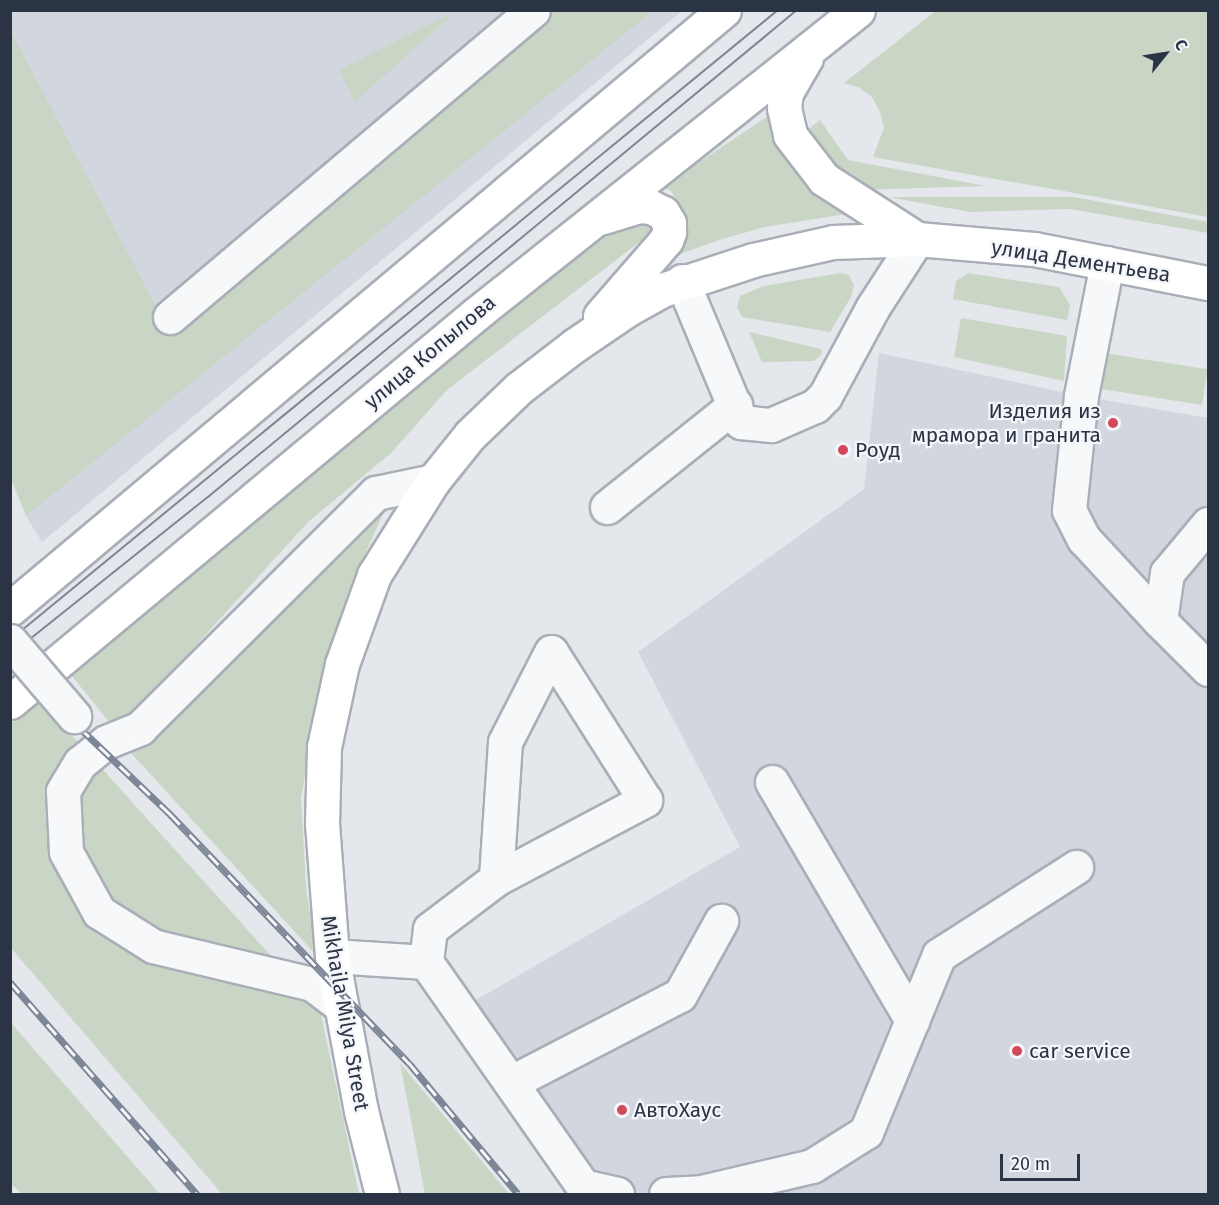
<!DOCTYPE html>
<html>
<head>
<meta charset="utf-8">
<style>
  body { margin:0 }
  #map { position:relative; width:1219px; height:1205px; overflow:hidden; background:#e4e7ec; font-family:"Fira Sans",sans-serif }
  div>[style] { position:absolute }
  .built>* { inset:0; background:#d2d6de }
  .green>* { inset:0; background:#c9d6c5; transform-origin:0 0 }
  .roads { filter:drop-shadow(2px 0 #a9aeb7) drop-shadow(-2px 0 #a9aeb7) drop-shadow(0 2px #a9aeb7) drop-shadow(0 -2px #a9aeb7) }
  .minor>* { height:33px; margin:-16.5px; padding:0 16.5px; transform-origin:16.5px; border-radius:16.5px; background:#f7f8fa }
  .major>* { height:33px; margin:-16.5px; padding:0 16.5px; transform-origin:16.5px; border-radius:16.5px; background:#fff }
  .tram>* { height:1.5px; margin:-0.75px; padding:0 0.75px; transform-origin:0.75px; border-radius:0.75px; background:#7d8696 }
  .rail>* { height:7px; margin-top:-3.5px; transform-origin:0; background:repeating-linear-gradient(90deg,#f4f6f9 0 14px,#7d8696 0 28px); box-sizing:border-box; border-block:2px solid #7d8696 }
  .bridges { filter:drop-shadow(2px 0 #a9aeb7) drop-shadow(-2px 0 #a9aeb7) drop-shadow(0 2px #a9aeb7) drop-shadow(0 -2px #a9aeb7) }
  .minor-bridge>* { height:33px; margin:-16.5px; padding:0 16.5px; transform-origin:16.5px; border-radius:16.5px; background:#f7f8fa }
  .dots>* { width:16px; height:16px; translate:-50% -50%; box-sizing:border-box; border:3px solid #f4f6f9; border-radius:50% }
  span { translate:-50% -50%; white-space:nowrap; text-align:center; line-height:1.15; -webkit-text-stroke:4.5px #f4f6f9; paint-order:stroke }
  .street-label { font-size:21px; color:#2b3445 }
  .poi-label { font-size:21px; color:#2b3445 }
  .right { translate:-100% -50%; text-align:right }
  .left { translate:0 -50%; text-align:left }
  .frame { position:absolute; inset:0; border:12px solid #2b3445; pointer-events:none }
  .north { position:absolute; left:1135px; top:24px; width:60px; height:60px; -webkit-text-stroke:4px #f4f6f9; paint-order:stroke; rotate:60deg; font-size:16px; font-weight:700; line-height:24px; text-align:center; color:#2b3445 }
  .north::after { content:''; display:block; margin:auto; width:21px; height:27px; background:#2b3445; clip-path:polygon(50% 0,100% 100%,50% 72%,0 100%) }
  .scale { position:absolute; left:1000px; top:1154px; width:80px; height:27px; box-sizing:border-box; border:3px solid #2b3445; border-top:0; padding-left:8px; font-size:18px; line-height:21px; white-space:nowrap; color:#2b3445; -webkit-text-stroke:4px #f4f6f9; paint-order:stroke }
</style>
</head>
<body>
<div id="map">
  <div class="built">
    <div style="clip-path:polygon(11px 11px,682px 11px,42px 542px,26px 516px,11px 476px)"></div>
    <div style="clip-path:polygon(879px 353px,1081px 396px,1208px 418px,1208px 1194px,600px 1194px,464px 1007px,740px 847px,638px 652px,864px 489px)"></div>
  </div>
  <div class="green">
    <div style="clip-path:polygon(937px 10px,1208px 11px,1208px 217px,873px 157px,884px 128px,880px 112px,872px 97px,860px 88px,844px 83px)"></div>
    <div style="clip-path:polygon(456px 11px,355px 102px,339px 70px)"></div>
    <div style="clip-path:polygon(555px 11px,653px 11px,26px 516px,10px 476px,10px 30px,170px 333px)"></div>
    <div style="clip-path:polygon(777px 110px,859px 212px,765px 227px,719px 240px,647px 266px,681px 216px,673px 194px,670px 190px,662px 187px)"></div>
    <div style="clip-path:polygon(820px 120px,848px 160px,986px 186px,857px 190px,802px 134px)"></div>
    <div style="clip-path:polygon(888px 197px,1074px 197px,1208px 222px,1208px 233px,1070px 209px,970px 212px)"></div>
    <div style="clip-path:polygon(641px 213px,653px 227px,642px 240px,447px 390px,391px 453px,308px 522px,139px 708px,123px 722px,110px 723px,67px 670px,451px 359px,594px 234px)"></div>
    <div style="clip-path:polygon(840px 273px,849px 275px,854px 285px,851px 297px,830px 332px,742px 317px,737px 307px,740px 296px,764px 286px)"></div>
    <div style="clip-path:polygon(968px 273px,1059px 287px,1070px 305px,1067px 320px,953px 299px,956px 281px)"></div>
    <div style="clip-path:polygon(961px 318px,1067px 336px,1064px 381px,954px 357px)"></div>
    <div style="clip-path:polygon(749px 332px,821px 349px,822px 354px,814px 361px,762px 362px)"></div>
    <div style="left:1098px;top:352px;width:111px;height:36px;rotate:9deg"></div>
    <div style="clip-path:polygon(387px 505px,348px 592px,322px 685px,301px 798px,306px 888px,317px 956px,131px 753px,286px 593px)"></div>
    <div style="clip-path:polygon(39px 699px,320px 1010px,359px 1194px,222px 1194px,11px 948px,10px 724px)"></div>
    <div style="clip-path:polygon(11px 1023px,160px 1194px,22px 1194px,11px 1184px)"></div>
    <div style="clip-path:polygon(400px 1063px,509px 1194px,425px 1194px)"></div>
  </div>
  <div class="roads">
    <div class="minor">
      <div style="left:1107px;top:263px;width:136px;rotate:101.1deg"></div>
      <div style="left:1081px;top:396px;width:115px;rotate:96deg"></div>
      <div style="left:1069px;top:510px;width:33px;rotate:63deg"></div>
      <div style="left:1084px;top:539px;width:112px;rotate:47.2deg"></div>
      <div style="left:1160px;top:621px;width:68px;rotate:45deg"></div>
      <div style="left:682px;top:281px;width:153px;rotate:67.3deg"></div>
      <div style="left:741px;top:422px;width:30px;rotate:6deg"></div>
      <div style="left:771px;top:425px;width:48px;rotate:-23.4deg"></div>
      <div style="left:815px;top:406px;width:14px;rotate:-45deg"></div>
      <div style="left:825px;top:396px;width:101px;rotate:-61.7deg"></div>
      <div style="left:873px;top:307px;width:81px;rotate:-57.1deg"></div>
      <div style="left:170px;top:317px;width:475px;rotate:-40.2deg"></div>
      <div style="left:607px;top:507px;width:164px;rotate:-38.6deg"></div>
      <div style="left:1160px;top:621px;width:49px;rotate:-81.7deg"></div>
      <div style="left:1167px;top:573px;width:64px;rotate:-50.1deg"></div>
      <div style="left:772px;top:782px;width:277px;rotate:59.6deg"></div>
      <div style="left:496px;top:879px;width:169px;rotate:-27.9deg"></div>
      <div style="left:645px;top:800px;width:175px;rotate:-122.4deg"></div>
      <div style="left:551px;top:652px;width:101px;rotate:117.1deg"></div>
      <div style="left:505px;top:742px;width:137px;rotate:93.8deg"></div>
      <div style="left:496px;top:879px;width:83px;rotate:142.9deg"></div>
      <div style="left:430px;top:929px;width:33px;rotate:97deg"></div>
      <div style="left:426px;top:962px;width:274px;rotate:55deg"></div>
      <div style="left:583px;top:1186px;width:35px;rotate:13deg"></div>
      <div style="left:332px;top:956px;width:94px;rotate:3.7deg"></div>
      <div style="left:340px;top:1005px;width:35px;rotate:-143deg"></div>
      <div style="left:312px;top:984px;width:163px;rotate:-166.6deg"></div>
      <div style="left:153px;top:946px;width:64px;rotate:-147.8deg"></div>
      <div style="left:99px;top:912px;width:68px;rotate:-118.8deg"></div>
      <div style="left:66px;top:852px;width:61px;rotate:-92.8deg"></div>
      <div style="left:63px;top:791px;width:33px;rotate:-59deg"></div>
      <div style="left:80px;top:763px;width:33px;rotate:-39deg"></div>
      <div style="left:106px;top:742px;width:37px;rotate:-22deg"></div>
      <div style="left:140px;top:728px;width:333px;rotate:-44.9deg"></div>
      <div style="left:376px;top:493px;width:58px;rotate:-11.9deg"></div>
      <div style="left:512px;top:1082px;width:189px;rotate:-27.4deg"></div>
      <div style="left:680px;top:995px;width:85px;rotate:-61deg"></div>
      <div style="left:666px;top:1194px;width:35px;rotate:-3deg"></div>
      <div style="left:701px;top:1192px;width:114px;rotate:-13.2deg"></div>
      <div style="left:812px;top:1166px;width:64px;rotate:-32.2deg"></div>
      <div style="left:866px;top:1132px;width:191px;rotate:-67.6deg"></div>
      <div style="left:939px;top:955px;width:163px;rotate:-32.7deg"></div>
    </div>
    <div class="major">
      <div style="left:806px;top:58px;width:39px;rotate:120deg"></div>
      <div style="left:786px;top:92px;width:16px;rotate:97deg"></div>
      <div style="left:784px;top:108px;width:28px;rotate:77deg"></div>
      <div style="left:790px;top:135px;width:56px;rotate:52.3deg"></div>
      <div style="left:824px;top:179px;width:111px;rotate:32.8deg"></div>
      <div style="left:600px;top:316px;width:101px;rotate:-49deg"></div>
      <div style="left:666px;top:240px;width:9px;rotate:-69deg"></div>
      <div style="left:669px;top:232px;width:9px;rotate:-90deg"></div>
      <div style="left:669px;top:223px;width:12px;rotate:-121deg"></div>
      <div style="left:663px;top:213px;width:13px;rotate:-153deg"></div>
      <div style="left:651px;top:207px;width:12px;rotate:-175deg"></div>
      <div style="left:639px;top:206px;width:39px;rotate:163deg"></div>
      <div style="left:10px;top:609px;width:932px;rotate:-39.99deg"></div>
      <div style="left:10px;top:702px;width:606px;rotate:-39.78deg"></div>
      <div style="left:476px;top:314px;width:488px;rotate:-38.5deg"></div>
      <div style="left:382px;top:1194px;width:86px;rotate:-104.2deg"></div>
      <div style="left:361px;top:1111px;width:158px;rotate:-100.6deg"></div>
      <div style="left:332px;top:956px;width:132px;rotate:-94.3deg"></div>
      <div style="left:322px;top:824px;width:77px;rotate:-88.5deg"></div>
      <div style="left:324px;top:747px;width:85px;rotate:-77.8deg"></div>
      <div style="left:342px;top:664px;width:95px;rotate:-70.2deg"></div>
      <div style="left:374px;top:575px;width:111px;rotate:-57.9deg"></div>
      <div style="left:433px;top:481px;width:59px;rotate:-51.2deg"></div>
      <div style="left:470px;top:435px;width:68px;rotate:-43.8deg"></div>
      <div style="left:519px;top:388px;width:71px;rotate:-37.5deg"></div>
      <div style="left:575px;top:345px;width:64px;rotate:-34.2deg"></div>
      <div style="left:628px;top:309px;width:39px;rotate:-29deg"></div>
      <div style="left:662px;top:290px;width:96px;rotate:-18.2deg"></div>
      <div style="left:753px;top:260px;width:82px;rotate:-12.7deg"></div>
      <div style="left:833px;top:242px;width:84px;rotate:-2deg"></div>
      <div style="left:917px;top:239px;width:117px;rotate:4.9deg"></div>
      <div style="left:1034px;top:249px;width:177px;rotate:11.1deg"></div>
    </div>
  </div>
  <div class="tram">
    <div style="left:10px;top:640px;width:993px;rotate:-39.36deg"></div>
    <div style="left:10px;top:655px;width:253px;rotate:-38.6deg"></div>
    <div style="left:208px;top:497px;width:764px;rotate:-39.58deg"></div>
  </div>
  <div class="rail">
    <div style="left:10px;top:646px;width:106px;rotate:49.6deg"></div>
    <div style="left:79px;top:727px;width:126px;rotate:43.7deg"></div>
    <div style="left:170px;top:814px;width:345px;rotate:46.2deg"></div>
    <div style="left:409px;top:1063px;width:170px;rotate:50.2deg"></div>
    <div style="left:10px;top:982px;width:283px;rotate:48.6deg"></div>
  </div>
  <div class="bridges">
    <div class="minor-bridge">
      <div style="left:10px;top:641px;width:99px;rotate:49.5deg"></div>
    </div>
  </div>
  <div class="dots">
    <div style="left:1113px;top:423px;background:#d1495b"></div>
    <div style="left:843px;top:450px;background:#d1495b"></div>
    <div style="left:1017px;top:1051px;background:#d1495b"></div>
    <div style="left:622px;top:1110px;background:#d1495b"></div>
  </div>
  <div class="street-label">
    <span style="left:1081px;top:261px;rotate:9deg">улица Дементьева</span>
    <span style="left:430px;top:352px;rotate:-40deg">улица Копылова</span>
    <span style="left:345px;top:1013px;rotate:80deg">Mikhaila Milya Street</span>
  </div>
  <div class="poi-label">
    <span class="right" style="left:1101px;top:423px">Изделия из<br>мрамора и гранита</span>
    <span class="left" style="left:855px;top:450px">Роуд</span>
    <span class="left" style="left:1029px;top:1051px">car service</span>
    <span class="left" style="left:634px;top:1110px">АвтоХаус</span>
  </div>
  <div class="frame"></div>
  <div class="north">С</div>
  <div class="scale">20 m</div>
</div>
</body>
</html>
